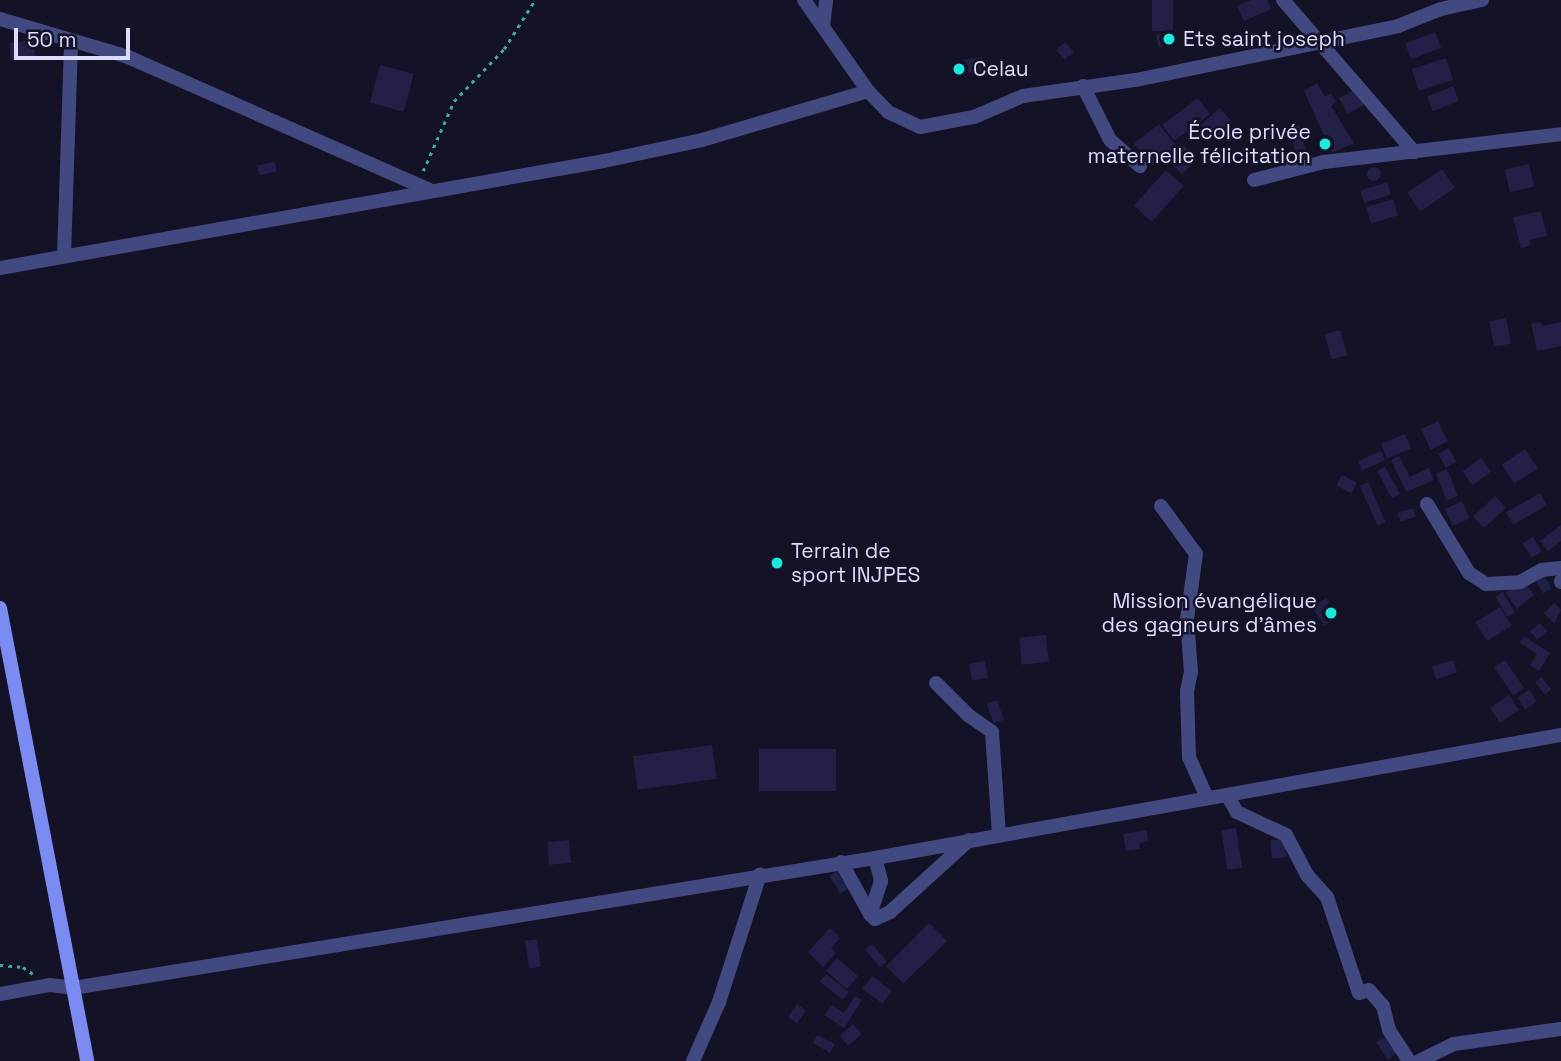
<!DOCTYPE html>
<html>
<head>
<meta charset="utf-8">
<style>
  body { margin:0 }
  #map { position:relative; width:1561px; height:1061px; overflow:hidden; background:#131227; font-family:"Space Grotesk",sans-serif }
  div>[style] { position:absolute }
  .building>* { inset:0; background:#222046; transform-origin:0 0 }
  .round { border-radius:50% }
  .path>* { height:2.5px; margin-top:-1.25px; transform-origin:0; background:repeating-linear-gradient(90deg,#3caf97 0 3.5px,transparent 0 8.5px) }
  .street>* { height:14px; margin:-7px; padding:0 7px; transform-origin:7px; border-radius:7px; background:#424981 }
  .secondary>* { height:14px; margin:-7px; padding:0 7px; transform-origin:7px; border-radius:7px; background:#7c8bf2 }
  .dots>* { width:19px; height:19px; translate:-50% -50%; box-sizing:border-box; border:4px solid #131227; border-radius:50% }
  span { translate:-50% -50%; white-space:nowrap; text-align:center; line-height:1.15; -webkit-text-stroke:5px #131227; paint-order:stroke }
  .poi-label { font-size:21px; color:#dcddfc }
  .left { translate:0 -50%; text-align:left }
  .right { translate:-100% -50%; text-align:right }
  .scale { position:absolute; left:14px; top:28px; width:116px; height:32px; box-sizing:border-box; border:4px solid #dcddfc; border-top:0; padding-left:9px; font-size:21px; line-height:24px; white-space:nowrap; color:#dcddfc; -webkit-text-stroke:5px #131227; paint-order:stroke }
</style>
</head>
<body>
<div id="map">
  <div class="building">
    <div style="left:1152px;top:0;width:21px;height:31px"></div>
    <div style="clip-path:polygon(1251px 0,1267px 0,1271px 9px,1244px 21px,1237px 6px)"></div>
    <div style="left:1173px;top:32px;width:13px;height:17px;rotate:81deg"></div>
    <div style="left:1435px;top:32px;width:17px;height:32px;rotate:69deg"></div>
    <div style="left:33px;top:40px;width:17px;height:24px;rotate:83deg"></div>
    <div style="left:1065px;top:42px;width:13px;height:12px;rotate:48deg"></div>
    <div style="left:982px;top:57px;width:14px;height:30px;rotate:82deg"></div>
    <div style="left:1446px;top:58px;width:23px;height:36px;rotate:72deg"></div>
    <div style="left:380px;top:65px;width:35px;height:39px;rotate:15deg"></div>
    <div style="clip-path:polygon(1317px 83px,1325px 97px,1331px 93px,1336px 102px,1331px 106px,1354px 143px,1332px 153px,1304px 91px)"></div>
    <div style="left:1453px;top:86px;width:16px;height:28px;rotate:68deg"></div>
    <div style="left:1356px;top:89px;width:18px;height:19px;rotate:63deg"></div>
    <div style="left:1198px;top:98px;width:20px;height:45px;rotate:53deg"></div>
    <div style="left:1220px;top:108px;width:20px;height:26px;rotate:49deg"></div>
    <div style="left:1159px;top:124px;width:28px;height:32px;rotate:52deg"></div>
    <div style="left:1299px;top:125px;width:34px;height:10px;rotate:76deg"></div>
    <div style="left:1182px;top:144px;width:22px;height:21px;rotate:47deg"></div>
    <div style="left:1219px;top:148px;width:16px;height:13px;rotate:45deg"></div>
    <div style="left:275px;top:162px;width:10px;height:18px;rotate:79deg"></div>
    <div style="left:1529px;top:164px;width:23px;height:25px;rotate:77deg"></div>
    <div class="round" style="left:1367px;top:167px;width:14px;height:14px"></div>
    <div style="left:1442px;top:169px;width:23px;height:42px;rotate:56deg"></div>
    <div style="left:1166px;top:170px;width:24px;height:48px;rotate:42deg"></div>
    <div style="left:1387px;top:182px;width:13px;height:28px;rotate:72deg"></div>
    <div style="left:1393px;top:199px;width:17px;height:28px;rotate:73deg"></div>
    <div style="clip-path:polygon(1541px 211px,1547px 236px,1529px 240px,1530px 246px,1521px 248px,1513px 217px)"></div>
    <div style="left:1506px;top:318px;width:26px;height:17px;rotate:79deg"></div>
    <div style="clip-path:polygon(1541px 322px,1542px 326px,1561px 322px,1561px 346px,1537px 351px,1531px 324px)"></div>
    <div style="left:1340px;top:330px;width:26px;height:16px;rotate:74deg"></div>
    <div style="left:1438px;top:421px;width:23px;height:19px;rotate:65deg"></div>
    <div style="left:1405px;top:434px;width:16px;height:26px;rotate:68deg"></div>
    <div style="left:1449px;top:448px;width:16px;height:12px;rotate:63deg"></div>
    <div style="left:1525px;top:449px;width:23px;height:28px;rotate:56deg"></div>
    <div style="left:1381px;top:451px;width:10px;height:25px;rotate:66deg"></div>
    <div style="clip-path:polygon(1399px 456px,1410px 477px,1429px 468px,1434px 480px,1406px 492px,1391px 460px)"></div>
    <div style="left:1481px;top:458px;width:17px;height:23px;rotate:54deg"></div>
    <div style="left:1385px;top:467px;width:31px;height:9px;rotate:61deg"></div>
    <div style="left:1447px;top:469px;width:29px;height:12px;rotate:68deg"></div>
    <div style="left:1342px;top:475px;width:17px;height:12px;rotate:28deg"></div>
    <div style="left:1368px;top:482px;width:44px;height:9px;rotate:66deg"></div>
    <div style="left:1540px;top:493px;width:14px;height:39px;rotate:60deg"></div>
    <div style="left:1495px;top:496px;width:16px;height:30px;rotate:47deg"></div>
    <div style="left:1462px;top:501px;width:19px;height:19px;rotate:65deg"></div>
    <div style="left:1413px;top:508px;width:9px;height:16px;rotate:72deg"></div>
    <div style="clip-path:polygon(1561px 525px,1561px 541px,1548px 551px,1540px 541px)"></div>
    <div style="left:1533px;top:537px;width:17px;height:12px;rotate:59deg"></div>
    <div style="left:1543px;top:573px;width:18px;height:10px;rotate:61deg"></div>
    <div style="clip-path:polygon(1525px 583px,1534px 595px,1517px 609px,1505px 592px)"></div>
    <div style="left:1503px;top:592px;width:24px;height:9px;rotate:60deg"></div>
    <div style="left:1326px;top:598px;width:22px;height:17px;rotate:56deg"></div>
    <div style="clip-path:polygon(1554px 603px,1561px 610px,1554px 624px,1544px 613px)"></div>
    <div style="left:1500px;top:607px;width:22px;height:29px;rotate:58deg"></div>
    <div style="left:1540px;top:623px;width:11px;height:13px;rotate:49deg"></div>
    <div style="left:1046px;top:635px;width:27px;height:27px;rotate:84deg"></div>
    <div style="clip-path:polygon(1524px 636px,1550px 653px,1539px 671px,1530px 665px,1537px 654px,1520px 643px)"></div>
    <div style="left:1453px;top:660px;width:13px;height:22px;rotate:72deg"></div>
    <div style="left:1505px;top:660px;width:34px;height:13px;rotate:56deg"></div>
    <div style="left:985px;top:661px;width:17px;height:16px;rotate:80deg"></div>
    <div style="left:1541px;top:677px;width:16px;height:8px;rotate:50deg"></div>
    <div style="left:1529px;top:690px;width:14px;height:14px;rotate:56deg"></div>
    <div style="left:1509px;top:695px;width:18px;height:23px;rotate:56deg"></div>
    <div style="left:997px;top:700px;width:21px;height:11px;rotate:71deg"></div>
    <div style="left:712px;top:745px;width:34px;height:80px;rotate:82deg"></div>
    <div style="left:759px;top:749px;width:77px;height:42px"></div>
    <div style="left:1236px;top:828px;width:40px;height:15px;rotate:81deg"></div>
    <div style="clip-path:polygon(1147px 830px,1148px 841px,1139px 843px,1140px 849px,1126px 851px,1123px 834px)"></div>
    <div style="left:1285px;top:839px;width:18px;height:15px;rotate:84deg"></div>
    <div style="left:569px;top:840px;width:23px;height:22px;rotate:85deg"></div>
    <div style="left:837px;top:871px;width:21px;height:9px;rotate:59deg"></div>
    <div style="left:929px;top:923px;width:25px;height:61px;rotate:45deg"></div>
    <div style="clip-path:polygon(830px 928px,840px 938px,831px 948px,836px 953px,823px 967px,808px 952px)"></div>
    <div style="left:537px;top:939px;width:28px;height:12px;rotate:82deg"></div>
    <div style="left:872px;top:944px;width:23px;height:9px;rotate:50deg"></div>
    <div style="left:837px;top:958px;width:28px;height:17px;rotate:41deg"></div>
    <div style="left:826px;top:974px;width:29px;height:10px;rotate:38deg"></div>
    <div style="left:872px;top:976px;width:25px;height:16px;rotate:37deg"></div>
    <div style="clip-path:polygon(855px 996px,862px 1000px,844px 1028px,824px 1015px,832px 1005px,844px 1013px)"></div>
    <div style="left:797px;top:1004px;width:11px;height:16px;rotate:34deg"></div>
    <div style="left:853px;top:1024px;width:13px;height:18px;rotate:48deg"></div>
    <div style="clip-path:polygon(817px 1035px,835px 1044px,830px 1053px,813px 1043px)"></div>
    <div style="clip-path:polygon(1386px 1036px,1398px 1052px,1388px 1060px,1376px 1042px)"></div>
  </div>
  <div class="path">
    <div style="left:423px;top:171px;width:77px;rotate:-66.1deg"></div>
    <div style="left:454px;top:101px;width:72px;rotate:-46.1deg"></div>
    <div style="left:504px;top:49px;width:58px;rotate:-57.7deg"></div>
    <div style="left:0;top:965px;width:23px;rotate:5deg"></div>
    <div style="left:23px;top:967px;width:12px;rotate:35deg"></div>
  </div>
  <div class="street">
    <div style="left:804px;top:0;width:111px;rotate:54.9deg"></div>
    <div style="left:868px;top:91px;width:29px;rotate:46deg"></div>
    <div style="left:888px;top:112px;width:35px;rotate:25deg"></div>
    <div style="left:920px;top:127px;width:55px;rotate:-10.5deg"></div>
    <div style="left:974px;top:117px;width:53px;rotate:-23.2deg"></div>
    <div style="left:1023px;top:96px;width:114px;rotate:-8.1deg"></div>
    <div style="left:1136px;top:80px;width:268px;rotate:-11.6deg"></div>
    <div style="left:1398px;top:26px;width:46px;rotate:-21.6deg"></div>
    <div style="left:1441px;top:9px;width:42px;rotate:-12.4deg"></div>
    <div style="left:1283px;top:0;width:201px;rotate:49.2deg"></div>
    <div style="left:0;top:19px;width:134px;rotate:16.5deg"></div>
    <div style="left:128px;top:57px;width:329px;rotate:23.8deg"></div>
    <div style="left:823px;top:26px;width:26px;rotate:-83deg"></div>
    <div style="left:1083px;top:86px;width:60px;rotate:63.4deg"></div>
    <div style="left:1110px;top:140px;width:40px;rotate:41deg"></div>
    <div style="left:1254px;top:180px;width:72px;rotate:-14.4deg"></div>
    <div style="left:1324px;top:162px;width:239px;rotate:-6.7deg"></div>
    <div style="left:64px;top:256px;width:216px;rotate:-88.1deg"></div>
    <div style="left:0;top:268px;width:613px;rotate:-10.05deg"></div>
    <div style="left:604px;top:161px;width:100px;rotate:-12.1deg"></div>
    <div style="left:702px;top:140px;width:173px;rotate:-16.4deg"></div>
    <div style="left:1427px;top:504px;width:81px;rotate:58.7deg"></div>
    <div style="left:1469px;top:573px;width:20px;rotate:33deg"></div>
    <div style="left:1486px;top:584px;width:34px;rotate:-3deg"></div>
    <div style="left:1520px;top:582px;width:25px;rotate:-29deg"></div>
    <div style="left:1542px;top:570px;width:19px;rotate:-6deg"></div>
    <div style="left:1161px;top:506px;width:59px;rotate:53.9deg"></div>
    <div style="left:1196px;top:554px;width:66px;rotate:97.9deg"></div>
    <div style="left:1187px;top:619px;width:53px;rotate:85.7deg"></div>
    <div style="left:1191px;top:672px;width:19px;rotate:102deg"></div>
    <div style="left:1187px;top:691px;width:66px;rotate:88.3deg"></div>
    <div style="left:1189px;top:757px;width:45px;rotate:66.3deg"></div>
    <div style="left:1561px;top:581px;width:1px;rotate:90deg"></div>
    <div style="left:936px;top:683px;width:45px;rotate:45deg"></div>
    <div style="left:968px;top:715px;width:29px;rotate:35deg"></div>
    <div style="left:992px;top:732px;width:104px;rotate:86.1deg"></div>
    <div style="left:1227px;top:795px;width:20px;rotate:60deg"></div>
    <div style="left:1237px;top:812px;width:54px;rotate:25.1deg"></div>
    <div style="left:1286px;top:835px;width:45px;rotate:62.3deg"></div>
    <div style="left:1307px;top:875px;width:30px;rotate:48deg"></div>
    <div style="left:1327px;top:897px;width:101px;rotate:71.6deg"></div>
    <div style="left:1359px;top:993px;width:10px;rotate:-17deg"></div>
    <div style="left:1369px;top:990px;width:21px;rotate:49deg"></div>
    <div style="left:1383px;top:1006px;width:25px;rotate:76deg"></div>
    <div style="left:1389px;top:1030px;width:37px;rotate:57deg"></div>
    <div style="left:875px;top:858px;width:24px;rotate:75deg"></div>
    <div style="left:881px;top:881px;width:35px;rotate:108deg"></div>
    <div style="left:870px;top:914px;width:7px;rotate:45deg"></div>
    <div style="left:875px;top:919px;width:17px;rotate:-25deg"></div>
    <div style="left:890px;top:912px;width:107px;rotate:-42.3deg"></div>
    <div style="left:841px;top:862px;width:60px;rotate:60.9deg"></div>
    <div style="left:0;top:994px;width:51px;rotate:-10.2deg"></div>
    <div style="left:50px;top:985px;width:23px;rotate:7deg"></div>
    <div style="left:73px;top:988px;width:812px;rotate:-9.21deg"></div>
    <div style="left:875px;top:858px;width:697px;rotate:-10.17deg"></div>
    <div style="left:693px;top:1061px;width:64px;rotate:-66.2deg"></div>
    <div style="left:719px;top:1002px;width:134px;rotate:-72.2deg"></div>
    <div style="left:1419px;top:1061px;width:39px;rotate:-26deg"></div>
    <div style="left:1454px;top:1044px;width:108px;rotate:-8deg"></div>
  </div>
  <div class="secondary">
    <div style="left:0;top:608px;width:461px;rotate:79.1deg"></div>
  </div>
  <div class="dots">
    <div style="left:1169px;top:39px;background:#1be9de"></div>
    <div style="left:959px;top:69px;background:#1be9de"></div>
    <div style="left:1325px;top:144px;background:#1be9de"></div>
    <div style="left:777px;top:563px;background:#1be9de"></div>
    <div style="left:1331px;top:613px;background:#1be9de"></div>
  </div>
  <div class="poi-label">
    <span class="left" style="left:1183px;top:39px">Ets saint joseph</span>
    <span class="left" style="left:973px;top:69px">Celau</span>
    <span class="right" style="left:1311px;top:144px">École privée<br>maternelle félicitation</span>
    <span class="left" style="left:791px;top:563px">Terrain de<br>sport INJPES</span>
    <span class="right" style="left:1317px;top:613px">Mission évangélique<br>des gagneurs d'âmes</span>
  </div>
  <div class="scale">50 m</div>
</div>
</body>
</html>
